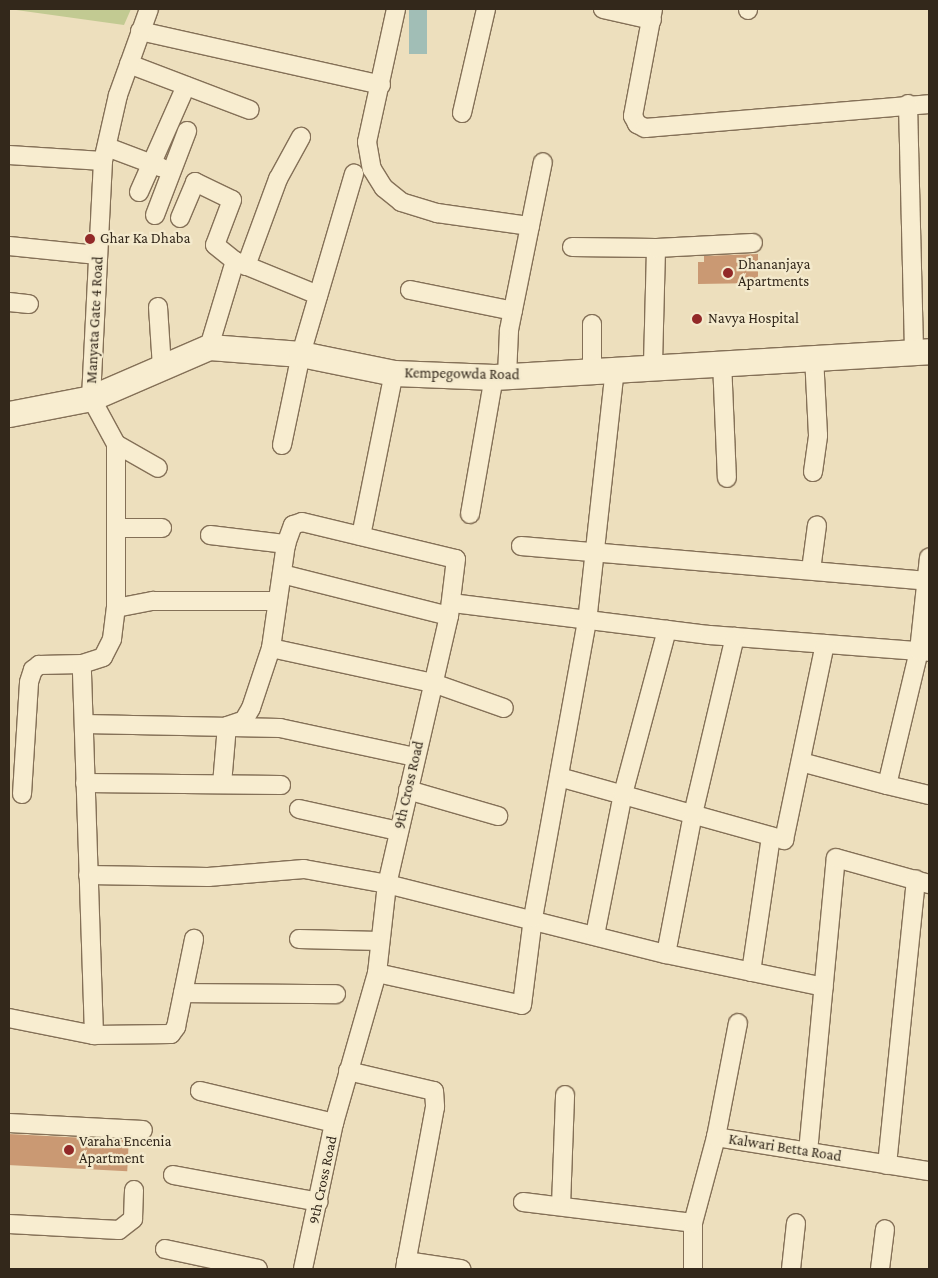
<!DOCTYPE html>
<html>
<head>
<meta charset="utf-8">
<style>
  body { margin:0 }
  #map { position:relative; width:938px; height:1278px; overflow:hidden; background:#eddfbd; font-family:"Crimson Pro",serif }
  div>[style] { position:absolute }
  .green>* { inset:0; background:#c2ca92 }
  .water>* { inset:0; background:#a1beb6; transform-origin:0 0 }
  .building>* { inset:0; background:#ca9973; transform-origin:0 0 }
  .roads { filter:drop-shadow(1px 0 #847057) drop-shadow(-1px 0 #847057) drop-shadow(0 1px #847057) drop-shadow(0 -1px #847057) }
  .street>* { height:18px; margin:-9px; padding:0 9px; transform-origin:9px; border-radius:9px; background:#f8edd0 }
  .secondary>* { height:25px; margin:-12.5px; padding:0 12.5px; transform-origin:12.5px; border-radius:12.5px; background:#f8edd0 }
  .dots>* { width:14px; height:14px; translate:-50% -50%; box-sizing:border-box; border:2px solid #f4eacd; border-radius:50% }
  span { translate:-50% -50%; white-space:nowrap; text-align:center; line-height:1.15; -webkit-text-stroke:4.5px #f4eacd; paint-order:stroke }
  .poi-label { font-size:15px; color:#33281b }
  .left { translate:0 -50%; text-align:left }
  .street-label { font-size:15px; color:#33281b }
  .frame { position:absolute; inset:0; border:10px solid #33281b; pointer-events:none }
</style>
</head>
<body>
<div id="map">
  <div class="green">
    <div style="clip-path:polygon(9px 9px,131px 9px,124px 25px)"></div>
  </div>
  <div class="water">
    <div style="left:409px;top:9px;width:18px;height:45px"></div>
  </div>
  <div class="building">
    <div style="clip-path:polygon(758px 254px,758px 283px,698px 284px,698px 262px,704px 262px,704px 256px)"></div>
    <div style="left:9px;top:1134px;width:120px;height:31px;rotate:3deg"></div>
  </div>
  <div class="roads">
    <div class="street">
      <div style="left:396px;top:9px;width:136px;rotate:102.3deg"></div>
      <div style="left:367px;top:142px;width:27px;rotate:80deg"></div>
      <div style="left:372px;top:169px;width:22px;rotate:58deg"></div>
      <div style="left:384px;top:188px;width:22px;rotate:39deg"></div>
      <div style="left:401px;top:202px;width:38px;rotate:17deg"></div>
      <div style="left:437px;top:213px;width:94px;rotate:8deg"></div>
      <div style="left:603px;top:9px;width:50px;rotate:12.7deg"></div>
      <div style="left:653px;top:9px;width:109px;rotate:100.6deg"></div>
      <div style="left:633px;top:116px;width:9px;rotate:63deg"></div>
      <div style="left:637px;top:124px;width:9px;rotate:27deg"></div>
      <div style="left:645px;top:128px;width:285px;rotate:-4.8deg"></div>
      <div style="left:748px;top:9px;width:1px;rotate:90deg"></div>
      <div style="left:140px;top:31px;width:247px;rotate:12.6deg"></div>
      <div style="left:129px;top:64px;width:129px;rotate:20.8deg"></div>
      <div style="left:908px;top:104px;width:247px;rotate:88.6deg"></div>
      <div style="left:462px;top:113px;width:107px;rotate:-77deg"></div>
      <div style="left:107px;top:147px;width:57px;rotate:20.7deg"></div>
      <div style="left:9px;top:155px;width:94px;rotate:3.7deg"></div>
      <div style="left:139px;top:192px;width:116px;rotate:-66.1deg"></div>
      <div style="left:155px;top:215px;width:90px;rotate:-69.1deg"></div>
      <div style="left:180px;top:218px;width:39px;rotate:-67deg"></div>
      <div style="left:195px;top:182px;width:41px;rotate:25.9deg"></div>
      <div style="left:232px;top:200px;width:48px;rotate:110.7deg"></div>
      <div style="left:215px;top:245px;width:26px;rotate:39deg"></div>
      <div style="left:235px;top:261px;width:90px;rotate:22.3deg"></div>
      <div style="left:9px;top:246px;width:89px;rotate:5.8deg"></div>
      <div style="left:572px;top:247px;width:84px;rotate:0.7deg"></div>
      <div style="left:246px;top:266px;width:93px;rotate:-69.8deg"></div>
      <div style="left:278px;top:179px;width:48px;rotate:-61.3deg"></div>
      <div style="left:410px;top:290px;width:105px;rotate:11.5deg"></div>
      <div style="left:9px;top:302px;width:20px;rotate:6deg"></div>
      <div style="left:158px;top:307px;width:60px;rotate:86.2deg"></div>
      <div style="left:209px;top:347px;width:90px;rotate:-73.2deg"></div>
      <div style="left:722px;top:361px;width:117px;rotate:87.6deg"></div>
      <div style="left:653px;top:364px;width:116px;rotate:-88.5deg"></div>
      <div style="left:656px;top:248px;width:97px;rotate:-3deg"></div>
      <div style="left:592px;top:370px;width:46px;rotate:-90deg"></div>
      <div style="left:507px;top:376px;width:46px;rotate:-87.5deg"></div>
      <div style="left:509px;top:330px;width:171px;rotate:-78.6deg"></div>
      <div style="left:116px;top:444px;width:48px;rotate:29.7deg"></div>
      <div style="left:282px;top:445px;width:93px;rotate:-78.2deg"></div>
      <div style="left:301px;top:354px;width:188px;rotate:-73.6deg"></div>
      <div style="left:813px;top:472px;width:37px;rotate:-82deg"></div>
      <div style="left:818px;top:435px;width:79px;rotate:-92.9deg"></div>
      <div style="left:470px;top:514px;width:139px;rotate:-80.1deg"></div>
      <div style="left:116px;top:528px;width:46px"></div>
      <div style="left:210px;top:535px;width:77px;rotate:6.8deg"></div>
      <div style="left:286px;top:544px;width:20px;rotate:-70deg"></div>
      <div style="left:293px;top:525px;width:9px;rotate:-18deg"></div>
      <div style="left:302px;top:522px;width:158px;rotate:13.5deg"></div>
      <div style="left:456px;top:559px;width:57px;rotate:97deg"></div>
      <div style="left:449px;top:616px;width:275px;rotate:103deg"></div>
      <div style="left:387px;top:884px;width:90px;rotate:96.4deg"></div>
      <div style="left:377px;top:973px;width:156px;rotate:106deg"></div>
      <div style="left:334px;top:1123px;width:149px;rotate:102deg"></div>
      <div style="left:361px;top:536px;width:166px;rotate:-78.6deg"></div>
      <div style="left:521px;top:546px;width:408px;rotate:4.9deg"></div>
      <div style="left:811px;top:570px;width:45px;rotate:-82.4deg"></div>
      <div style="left:282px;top:574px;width:172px;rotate:14.1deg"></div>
      <div style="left:452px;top:603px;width:259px;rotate:7.1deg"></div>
      <div style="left:709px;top:635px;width:221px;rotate:4.4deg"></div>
      <div style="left:116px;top:608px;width:38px;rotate:-11deg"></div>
      <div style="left:153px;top:601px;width:124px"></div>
      <div style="left:271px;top:648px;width:166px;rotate:12.2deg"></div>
      <div style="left:433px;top:683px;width:75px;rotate:19.4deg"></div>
      <div style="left:84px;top:724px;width:196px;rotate:1.2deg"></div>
      <div style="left:280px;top:728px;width:138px;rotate:12.1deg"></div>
      <div style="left:801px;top:762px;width:89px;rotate:15deg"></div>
      <div style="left:887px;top:785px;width:138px;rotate:-76.6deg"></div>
      <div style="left:919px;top:651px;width:94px;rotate:-83.9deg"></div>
      <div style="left:559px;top:777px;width:234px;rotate:15.6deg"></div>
      <div style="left:784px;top:840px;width:200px;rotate:-78.2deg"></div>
      <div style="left:85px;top:783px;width:196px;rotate:0.6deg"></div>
      <div style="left:222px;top:784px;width:58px;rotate:-85.1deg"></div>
      <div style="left:227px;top:726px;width:18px;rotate:-19deg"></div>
      <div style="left:244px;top:720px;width:14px;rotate:-60deg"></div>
      <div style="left:251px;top:708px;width:63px;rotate:-71.6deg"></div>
      <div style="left:271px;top:648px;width:105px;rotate:-81.8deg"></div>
      <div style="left:887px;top:785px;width:43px;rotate:13.4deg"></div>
      <div style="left:408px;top:790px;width:94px;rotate:16.1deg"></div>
      <div style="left:22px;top:794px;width:112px;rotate:-86.4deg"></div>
      <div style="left:29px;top:682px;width:13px;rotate:-72deg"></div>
      <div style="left:33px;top:670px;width:8px;rotate:-40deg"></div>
      <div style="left:39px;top:665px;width:43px;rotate:-1.3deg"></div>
      <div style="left:299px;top:809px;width:101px;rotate:12.5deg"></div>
      <div style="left:88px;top:875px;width:120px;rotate:1deg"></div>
      <div style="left:208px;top:877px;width:96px;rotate:-4.8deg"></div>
      <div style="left:304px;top:869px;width:84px;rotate:10.2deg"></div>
      <div style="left:387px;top:884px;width:288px;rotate:14.1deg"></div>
      <div style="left:666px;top:954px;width:161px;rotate:11.8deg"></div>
      <div style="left:595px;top:935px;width:144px;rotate:-78.8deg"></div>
      <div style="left:623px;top:794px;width:170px;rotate:-75deg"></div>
      <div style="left:299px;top:939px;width:81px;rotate:1.4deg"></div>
      <div style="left:666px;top:954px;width:143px;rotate:-79.1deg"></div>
      <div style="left:693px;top:814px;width:182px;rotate:-76.7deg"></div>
      <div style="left:751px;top:972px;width:137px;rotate:-81.6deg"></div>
      <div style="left:377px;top:973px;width:148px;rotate:12.4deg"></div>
      <div style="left:522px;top:1005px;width:88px;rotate:-82.8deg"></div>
      <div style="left:533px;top:918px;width:301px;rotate:-79.7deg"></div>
      <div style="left:587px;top:622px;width:256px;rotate:-83.7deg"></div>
      <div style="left:183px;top:993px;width:153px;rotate:0.4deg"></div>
      <div style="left:9px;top:1018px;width:87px;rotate:11.3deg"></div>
      <div style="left:94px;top:1035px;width:371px;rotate:-91.9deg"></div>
      <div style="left:82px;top:664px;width:22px;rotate:-18deg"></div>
      <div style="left:103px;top:657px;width:20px;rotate:-63deg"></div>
      <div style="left:112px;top:639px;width:31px;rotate:-83deg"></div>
      <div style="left:116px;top:608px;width:164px;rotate:-90deg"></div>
      <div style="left:116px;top:444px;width:52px;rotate:-118.5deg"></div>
      <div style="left:91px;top:398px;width:237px;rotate:-87.1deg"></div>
      <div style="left:103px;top:161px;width:68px;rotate:-77.2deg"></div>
      <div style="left:118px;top:95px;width:91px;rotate:-70.2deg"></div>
      <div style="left:94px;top:1035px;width:77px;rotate:-0.7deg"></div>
      <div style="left:171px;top:1034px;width:9px;rotate:-54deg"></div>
      <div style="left:176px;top:1027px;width:90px;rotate:-78.4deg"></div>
      <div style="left:348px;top:1071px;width:88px;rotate:13.1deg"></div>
      <div style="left:434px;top:1091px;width:16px;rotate:86deg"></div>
      <div style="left:435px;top:1107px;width:165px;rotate:100.5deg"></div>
      <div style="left:200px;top:1091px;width:138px;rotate:13.4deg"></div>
      <div style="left:9px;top:1123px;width:134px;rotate:3deg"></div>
      <div style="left:716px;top:1137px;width:116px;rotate:-79.1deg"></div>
      <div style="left:808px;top:1152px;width:295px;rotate:-84.6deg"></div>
      <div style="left:836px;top:858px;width:97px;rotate:15.6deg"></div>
      <div style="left:887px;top:1165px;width:287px;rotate:-84.2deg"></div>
      <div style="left:173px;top:1175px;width:148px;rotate:10.5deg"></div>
      <div style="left:523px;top:1202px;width:171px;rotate:7deg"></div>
      <div style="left:561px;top:1206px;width:111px;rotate:-87.9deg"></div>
      <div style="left:9px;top:1224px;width:110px;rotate:3.1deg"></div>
      <div style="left:119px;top:1230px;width:18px;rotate:-38deg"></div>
      <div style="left:133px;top:1219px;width:29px;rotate:-88deg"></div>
      <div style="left:165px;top:1249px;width:95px;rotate:12.1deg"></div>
      <div style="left:406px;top:1261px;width:56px;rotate:8.3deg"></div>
      <div style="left:693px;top:1269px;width:46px;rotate:-90deg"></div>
      <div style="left:693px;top:1223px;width:89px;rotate:-75deg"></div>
      <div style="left:716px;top:1137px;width:216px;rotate:9.1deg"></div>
      <div style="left:791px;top:1269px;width:46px;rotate:-83.8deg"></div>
      <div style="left:880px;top:1269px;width:40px;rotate:-82.9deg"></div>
    </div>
    <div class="secondary">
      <div style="left:9px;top:414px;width:84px;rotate:-11deg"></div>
      <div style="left:91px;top:398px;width:129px;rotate:-23.4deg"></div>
      <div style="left:209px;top:347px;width:92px;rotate:4.4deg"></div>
      <div style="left:301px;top:354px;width:95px;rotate:11.5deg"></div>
      <div style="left:394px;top:373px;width:100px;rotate:2.3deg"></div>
      <div style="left:494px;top:377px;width:436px;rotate:-3.4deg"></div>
    </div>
  </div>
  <div class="dots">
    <div style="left:90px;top:239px;background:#922928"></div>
    <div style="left:728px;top:273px;background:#922928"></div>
    <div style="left:697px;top:319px;background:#922928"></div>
    <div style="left:69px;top:1150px;background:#922928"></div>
  </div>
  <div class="poi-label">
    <span class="left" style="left:100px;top:239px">Ghar Ka Dhaba</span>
    <span class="left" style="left:738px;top:273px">Dhananjaya<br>Apartments</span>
    <span class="left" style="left:708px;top:319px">Navya Hospital</span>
    <span class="left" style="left:79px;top:1150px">Varaha Encenia<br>Apartment</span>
  </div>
  <div class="street-label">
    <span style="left:95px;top:320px;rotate:-87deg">Manyata Gate 4 Road</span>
    <span style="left:462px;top:374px;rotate:1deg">Kempegowda Road</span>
    <span style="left:409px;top:785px;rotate:-77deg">9th Cross Road</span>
    <span style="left:785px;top:1148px;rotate:9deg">Kalwari Betta Road</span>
    <span style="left:323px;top:1180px;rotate:-78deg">9th Cross Road</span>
  </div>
  <div class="frame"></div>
</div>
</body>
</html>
